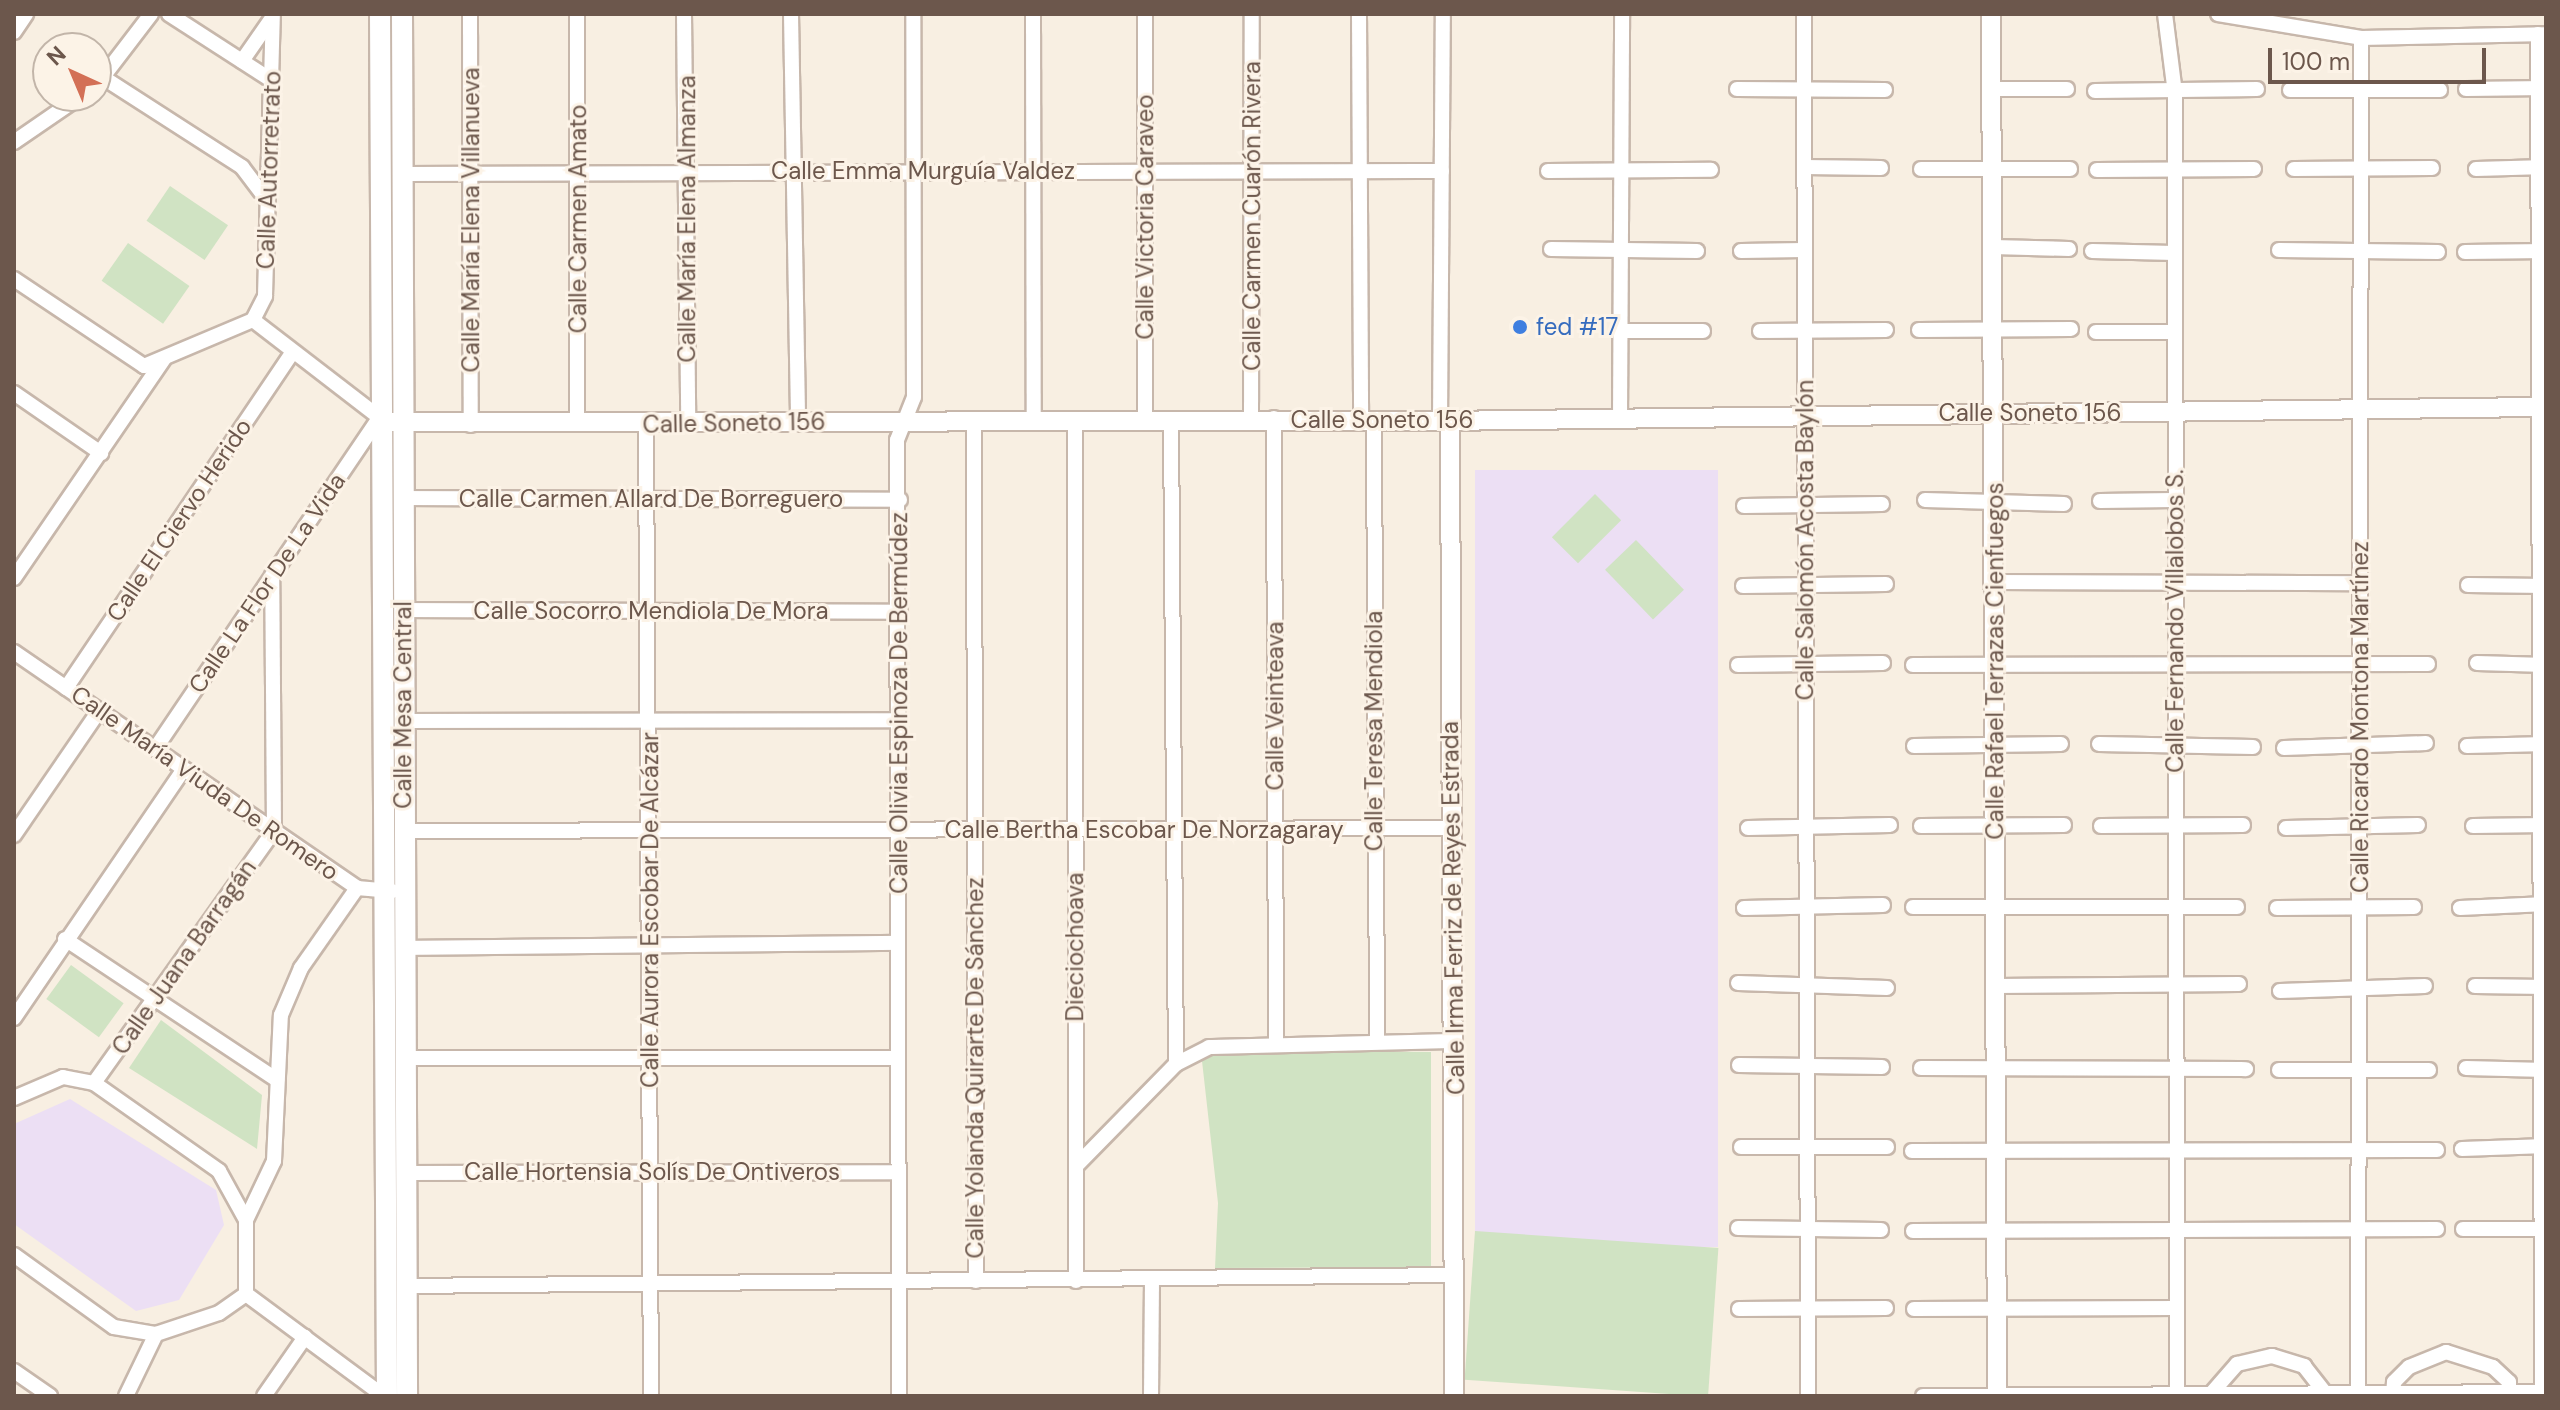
<!DOCTYPE html>
<html>
<head>
<meta charset="utf-8">
<style>
  body { margin:0 }
  #map { position:relative; width:2560px; height:1410px; overflow:hidden; background:#f8efe2; font-family:"DM Sans",sans-serif }
  div>[style] { position:absolute }
  .education>* { inset:0; background:#ecdff4; transform-origin:0 0 }
  .green>* { inset:0; background:#d0e3c3; transform-origin:0 0 }
  .roads { filter:drop-shadow(2px 0 #c7b7ab) drop-shadow(-2px 0 #c7b7ab) drop-shadow(0 2px #c7b7ab) drop-shadow(0 -2px #c7b7ab) }
  .minor>* { height:14px; margin:-7px; padding:0 7px; transform-origin:7px; border-radius:7px; background:#fff }
  .tertiary>* { height:18px; margin:-9px; padding:0 9px; transform-origin:9px; border-radius:9px; background:#fff }
  .secondary>* { height:20px; margin:-10px; padding:0 10px; transform-origin:10px; border-radius:10px; background:#fff }
  .dots>* { width:22px; height:22px; translate:-50% -50%; box-sizing:border-box; border:4px solid #fcf3e7; border-radius:50% }
  span { translate:-50% -50%; white-space:nowrap; text-align:center; line-height:1.15; -webkit-text-stroke:6px #fcf3e7; paint-order:stroke }
  .street-label { font-size:24px; color:#6c574c }
  .shop-label { font-size:24px; color:#366cbe }
  .left { translate:0 -50%; text-align:left }
  .frame { position:absolute; inset:0; border:16px solid #6c574c; pointer-events:none }
  .north { position:absolute; left:32px; top:32px; width:80px; height:80px; box-sizing:border-box; background:#fcf3e7; border:2px solid #c2b5a9; border-radius:50%; rotate:316deg; font-size:22px; font-weight:700; line-height:32px; text-align:center; color:#6c574c }
  .north::after { content:''; display:block; margin:auto; width:28px; height:36px; background:#d37056; clip-path:polygon(50% 0,100% 100%,50% 72%,0 100%) }
  .scale { position:absolute; left:2268px; top:48px; width:218px; height:36px; box-sizing:border-box; border:4px solid #6c574c; border-top:0; padding-left:10px; font-size:24px; line-height:28px; white-space:nowrap; color:#6c574c; -webkit-text-stroke:6px #fcf3e7; paint-order:stroke }
</style>
</head>
<body>
<div id="map">
  <div class="education">
    <div style="left:1718px;top:470px;width:777px;height:243px;rotate:90deg"></div>
    <div style="clip-path:polygon(70px 1099px,216px 1190px,224px 1225px,179px 1300px,136px 1311px,14px 1224px,14px 1124px)"></div>
  </div>
  <div class="green">
    <div style="left:170px;top:186px;width:70px;height:42px;rotate:34deg"></div>
    <div style="left:128px;top:243px;width:75px;height:46px;rotate:35deg"></div>
    <div style="left:1595px;top:494px;width:37px;height:61px;rotate:45deg"></div>
    <div style="left:1636px;top:540px;width:69px;height:43px;rotate:46deg"></div>
    <div style="left:71px;top:965px;width:65px;height:42px;rotate:36deg"></div>
    <div style="clip-path:polygon(161px 1020px,262px 1095px,257px 1149px,129px 1068px)"></div>
    <div style="clip-path:polygon(1220px 1050px,1431px 1052px,1431px 1267px,1215px 1268px,1218px 1203px,1202px 1061px)"></div>
    <div style="left:1475px;top:1231px;width:244px;height:149px;rotate:4deg"></div>
  </div>
  <div class="roads">
    <div class="minor">
      <div style="left:169px;top:14px;width:121px;rotate:32.9deg"></div>
      <div style="left:470px;top:14px;width:411px;rotate:89.9deg"></div>
      <div style="left:684px;top:14px;width:409px;rotate:89.4deg"></div>
      <div style="left:791px;top:14px;width:408px;rotate:89deg"></div>
      <div style="left:1033px;top:14px;width:408px;rotate:89.9deg"></div>
      <div style="left:1145px;top:14px;width:405px;rotate:90deg"></div>
      <div style="left:1359px;top:14px;width:407px;rotate:89.7deg"></div>
      <div style="left:1804px;top:14px;width:1382px;rotate:89.83deg"></div>
      <div style="left:2165px;top:14px;width:80px;rotate:82.8deg"></div>
      <div style="left:2175px;top:93px;width:1303px;rotate:89.91deg"></div>
      <div style="left:2218px;top:14px;width:145px;rotate:9.5deg"></div>
      <div style="left:2361px;top:38px;width:185px;rotate:-1.2deg"></div>
      <div style="left:14px;top:32px;width:22px;rotate:-56deg"></div>
      <div style="left:2538px;top:34px;width:1362px;rotate:89.83deg"></div>
      <div style="left:242px;top:61px;width:52px;rotate:-55.1deg"></div>
      <div style="left:107px;top:80px;width:161px;rotate:32.8deg"></div>
      <div style="left:242px;top:167px;width:41px;rotate:52.9deg"></div>
      <div style="left:96px;top:86px;width:91px;rotate:-52.6deg"></div>
      <div style="left:1737px;top:89px;width:148px;rotate:0.4deg"></div>
      <div style="left:1991px;top:89px;width:76px"></div>
      <div style="left:2466px;top:89px;width:80px;rotate:-0.7deg"></div>
      <div style="left:2290px;top:90px;width:150px"></div>
      <div style="left:2095px;top:91px;width:162px;rotate:-0.7deg"></div>
      <div style="left:14px;top:142px;width:81px;rotate:-34.5deg"></div>
      <div style="left:1804px;top:167px;width:77px;rotate:0.7deg"></div>
      <div style="left:1921px;top:169px;width:149px"></div>
      <div style="left:2294px;top:169px;width:138px;rotate:-0.4deg"></div>
      <div style="left:2476px;top:169px;width:70px;rotate:-1.6deg"></div>
      <div style="left:2097px;top:170px;width:157px;rotate:-0.4deg"></div>
      <div style="left:1548px;top:171px;width:163px;rotate:-0.4deg"></div>
      <div style="left:404px;top:174px;width:1038px;rotate:-0.17deg"></div>
      <div style="left:1993px;top:247px;width:76px;rotate:1.5deg"></div>
      <div style="left:1551px;top:249px;width:146px;rotate:0.8deg"></div>
      <div style="left:2279px;top:250px;width:159px;rotate:0.7deg"></div>
      <div style="left:1741px;top:251px;width:63px;rotate:-0.9deg"></div>
      <div style="left:2092px;top:251px;width:82px;rotate:1.4deg"></div>
      <div style="left:2465px;top:252px;width:81px;rotate:-0.7deg"></div>
      <div style="left:14px;top:279px;width:156px;rotate:33.8deg"></div>
      <div style="left:144px;top:366px;width:118px;rotate:-22.9deg"></div>
      <div style="left:253px;top:320px;width:27px;rotate:-63deg"></div>
      <div style="left:265px;top:296px;width:280px;rotate:-88.4deg"></div>
      <div style="left:253px;top:320px;width:164px;rotate:37.6deg"></div>
      <div style="left:1919px;top:330px;width:152px;rotate:-0.4deg"></div>
      <div style="left:1620px;top:331px;width:83px"></div>
      <div style="left:1760px;top:331px;width:126px;rotate:-0.5deg"></div>
      <div style="left:2096px;top:332px;width:78px"></div>
      <div style="left:14px;top:393px;width:106px;rotate:34.6deg"></div>
      <div style="left:1274px;top:418px;width:623px;rotate:89.82deg"></div>
      <div style="left:1620px;top:418px;width:404px;rotate:-89.7deg"></div>
      <div style="left:1251px;top:419px;width:405px;rotate:-89.9deg"></div>
      <div style="left:1171px;top:420px;width:644px;rotate:89.56deg"></div>
      <div style="left:1075px;top:421px;width:860px;rotate:89.93deg"></div>
      <div style="left:1440px;top:421px;width:407px;rotate:-89.6deg"></div>
      <div style="left:974px;top:422px;width:859px;rotate:89.87deg"></div>
      <div style="left:1374px;top:422px;width:619px;rotate:89.72deg"></div>
      <div style="left:577px;top:424px;width:410px;rotate:-90deg"></div>
      <div style="left:646px;top:424px;width:972px;rotate:89.71deg"></div>
      <div style="left:402px;top:498px;width:498px;rotate:0.2deg"></div>
      <div style="left:1925px;top:500px;width:139px;rotate:1.6deg"></div>
      <div style="left:2100px;top:501px;width:74px;rotate:-0.8deg"></div>
      <div style="left:1744px;top:506px;width:138px;rotate:-0.8deg"></div>
      <div style="left:14px;top:578px;width:265px;rotate:-55.6deg"></div>
      <div style="left:1995px;top:582px;width:365px;rotate:0.2deg"></div>
      <div style="left:2468px;top:585px;width:78px;rotate:0.7deg"></div>
      <div style="left:1743px;top:586px;width:143px;rotate:-0.8deg"></div>
      <div style="left:403px;top:610px;width:497px;rotate:0.2deg"></div>
      <div style="left:14px;top:652px;width:416px;rotate:34.5deg"></div>
      <div style="left:357px;top:888px;width:35px;rotate:5deg"></div>
      <div style="left:2477px;top:663px;width:69px;rotate:1.7deg"></div>
      <div style="left:1738px;top:665px;width:145px;rotate:-0.8deg"></div>
      <div style="left:1913px;top:665px;width:515px;rotate:-0.11deg"></div>
      <div style="left:66px;top:688px;width:404px;rotate:-56deg"></div>
      <div style="left:404px;top:721px;width:494px;rotate:-0.1deg"></div>
      <div style="left:2099px;top:744px;width:154px;rotate:1.1deg"></div>
      <div style="left:1914px;top:746px;width:147px;rotate:-0.8deg"></div>
      <div style="left:2467px;top:746px;width:79px;rotate:-1.5deg"></div>
      <div style="left:2284px;top:748px;width:142px;rotate:-2deg"></div>
      <div style="left:155px;top:749px;width:401px;rotate:-55.9deg"></div>
      <div style="left:1921px;top:826px;width:143px;rotate:-0.4deg"></div>
      <div style="left:2101px;top:826px;width:142px;rotate:-0.4deg"></div>
      <div style="left:2473px;top:826px;width:73px;rotate:-0.8deg"></div>
      <div style="left:1748px;top:828px;width:142px;rotate:-1.2deg"></div>
      <div style="left:2286px;top:828px;width:132px;rotate:-1.3deg"></div>
      <div style="left:404px;top:831px;width:1047px;rotate:-0.16deg"></div>
      <div style="left:14px;top:835px;width:150px;rotate:-55.6deg"></div>
      <div style="left:1913px;top:907px;width:324px"></div>
      <div style="left:1744px;top:908px;width:139px;rotate:-1.2deg"></div>
      <div style="left:2277px;top:908px;width:137px;rotate:-0.4deg"></div>
      <div style="left:2460px;top:908px;width:86px;rotate:-2.7deg"></div>
      <div style="left:65px;top:939px;width:255px;rotate:33.6deg"></div>
      <div style="left:405px;top:948px;width:493px;rotate:-0.6deg"></div>
      <div style="left:1738px;top:983px;width:149px;rotate:1.9deg"></div>
      <div style="left:1996px;top:986px;width:243px;rotate:-0.5deg"></div>
      <div style="left:2475px;top:986px;width:71px;rotate:0.8deg"></div>
      <div style="left:2280px;top:991px;width:145px;rotate:-2deg"></div>
      <div style="left:14px;top:1018px;width:301px;rotate:-55.7deg"></div>
      <div style="left:405px;top:1058px;width:493px"></div>
      <div style="left:1739px;top:1065px;width:143px;rotate:0.8deg"></div>
      <div style="left:1921px;top:1068px;width:325px;rotate:0.2deg"></div>
      <div style="left:2466px;top:1068px;width:80px;rotate:1.4deg"></div>
      <div style="left:2279px;top:1070px;width:150px"></div>
      <div style="left:94px;top:1083px;width:310px;rotate:-54.5deg"></div>
      <div style="left:274px;top:831px;width:256px;rotate:-90.4deg"></div>
      <div style="left:14px;top:1098px;width:53px;rotate:-23.2deg"></div>
      <div style="left:63px;top:1077px;width:32px;rotate:11deg"></div>
      <div style="left:94px;top:1083px;width:153px;rotate:35.1deg"></div>
      <div style="left:219px;top:1171px;width:56px;rotate:61.1deg"></div>
      <div style="left:1741px;top:1147px;width:146px"></div>
      <div style="left:2462px;top:1149px;width:84px;rotate:-2deg"></div>
      <div style="left:1912px;top:1151px;width:525px;rotate:-0.11deg"></div>
      <div style="left:1077px;top:1165px;width:141px;rotate:-45.6deg"></div>
      <div style="left:1176px;top:1064px;width:37px;rotate:-27deg"></div>
      <div style="left:1209px;top:1047px;width:245px;rotate:-1.4deg"></div>
      <div style="left:406px;top:1173px;width:493px;rotate:-0.1deg"></div>
      <div style="left:1738px;top:1228px;width:143px;rotate:0.8deg"></div>
      <div style="left:2463px;top:1229px;width:83px"></div>
      <div style="left:1913px;top:1231px;width:524px;rotate:-0.22deg"></div>
      <div style="left:14px;top:1255px;width:123px;rotate:35.8deg"></div>
      <div style="left:114px;top:1327px;width:43px;rotate:9.5deg"></div>
      <div style="left:406px;top:1286px;width:1050px;rotate:-0.6deg"></div>
      <div style="left:246px;top:1294px;width:74px;rotate:-90deg"></div>
      <div style="left:246px;top:1220px;width:65px;rotate:-64.6deg"></div>
      <div style="left:274px;top:1161px;width:146px;rotate:-87.3deg"></div>
      <div style="left:281px;top:1015px;width:51px;rotate:-66.9deg"></div>
      <div style="left:301px;top:968px;width:98px;rotate:-55deg"></div>
      <div style="left:246px;top:1294px;width:172px;rotate:36.5deg"></div>
      <div style="left:1739px;top:1309px;width:147px;rotate:-0.4deg"></div>
      <div style="left:1914px;top:1309px;width:262px;rotate:-0.2deg"></div>
      <div style="left:14px;top:1371px;width:44px;rotate:34.8deg"></div>
      <div style="left:126px;top:1396px;width:69px;rotate:-64.2deg"></div>
      <div style="left:156px;top:1334px;width:66px;rotate:-18.4deg"></div>
      <div style="left:219px;top:1313px;width:33px;rotate:-35deg"></div>
      <div style="left:264px;top:1396px;width:72px;rotate:-55.2deg"></div>
      <div style="left:899px;top:1396px;width:956px;rotate:-90.12deg"></div>
      <div style="left:897px;top:440px;width:46px;rotate:-68.4deg"></div>
      <div style="left:914px;top:397px;width:383px;rotate:-90.1deg"></div>
      <div style="left:1151px;top:1396px;width:115px;rotate:-89.5deg"></div>
      <div style="left:1923px;top:1396px;width:623px;rotate:-0.37deg"></div>
      <div style="left:2209px;top:1396px;width:43px;rotate:-48.8deg"></div>
      <div style="left:2237px;top:1364px;width:36px;rotate:-13deg"></div>
      <div style="left:2272px;top:1356px;width:34px;rotate:17deg"></div>
      <div style="left:2304px;top:1366px;width:37px;rotate:52deg"></div>
      <div style="left:2358px;top:1396px;width:1358px;rotate:-89.87deg"></div>
      <div style="left:2393px;top:1396px;width:14px;rotate:-86deg"></div>
      <div style="left:2394px;top:1382px;width:21px;rotate:-45deg"></div>
      <div style="left:2409px;top:1367px;width:40px;rotate:-22deg"></div>
      <div style="left:2446px;top:1352px;width:49px;rotate:17.7deg"></div>
      <div style="left:2493px;top:1367px;width:22px;rotate:43deg"></div>
      <div style="left:2509px;top:1382px;width:14px;rotate:90deg"></div>
    </div>
    <div class="tertiary">
      <div style="left:1991px;top:14px;width:1382px;rotate:89.75deg"></div>
      <div style="left:1450px;top:421px;width:975px;rotate:89.76deg"></div>
      <div style="left:390px;top:422px;width:1050px;rotate:-0.05deg"></div>
      <div style="left:1440px;top:421px;width:1106px;rotate:-0.73deg"></div>
    </div>
    <div class="secondary">
      <div style="left:380px;top:14px;width:1382px;rotate:89.71deg"></div>
      <div style="left:402px;top:14px;width:1382px;rotate:89.79deg"></div>
    </div>
  </div>
  <div class="dots">
    <div style="left:1520px;top:327px;background:#3f7fe0"></div>
  </div>
  <div class="street-label">
    <span style="left:269px;top:170px;rotate:-88deg">Calle Autorretrato</span>
    <span style="left:923px;top:171px">Calle Emma Murguía Valdez</span>
    <span style="left:1252px;top:216px;rotate:-90deg">Calle Carmen Cuarón Rivera</span>
    <span style="left:1145px;top:217px;rotate:-90deg">Calle Victoria Caraveo</span>
    <span style="left:578px;top:219px;rotate:-90deg">Calle Carmen Amato</span>
    <span style="left:687px;top:219px;rotate:-90deg">Calle María Elena Almanza</span>
    <span style="left:471px;top:220px;rotate:-90deg">Calle María Elena Villanueva</span>
    <span style="left:2030px;top:413px">Calle Soneto 156</span>
    <span style="left:1382px;top:420px">Calle Soneto 156</span>
    <span style="left:734px;top:423px;rotate:-1deg">Calle Soneto 156</span>
    <span style="left:651px;top:499px">Calle Carmen Allard De Borreguero</span>
    <span style="left:179px;top:520px;rotate:-56deg">Calle El Ciervo Herido</span>
    <span style="left:1805px;top:540px;rotate:-90deg">Calle Salomón Acosta Baylón</span>
    <span style="left:267px;top:583px;rotate:-56deg">Calle La Flor De La Vida</span>
    <span style="left:651px;top:611px">Calle Socorro Mendiola De Mora</span>
    <span style="left:2175px;top:621px;rotate:-90deg">Calle Fernando Villalobos S.</span>
    <span style="left:1995px;top:661px;rotate:-90deg">Calle Rafael Terrazas Cienfuegos</span>
    <span style="left:899px;top:703px;rotate:-90deg">Calle Olivia Espinoza De Bermúdez</span>
    <span style="left:403px;top:705px;rotate:-90deg">Calle Mesa Central</span>
    <span style="left:1275px;top:706px;rotate:-90deg">Calle Veinteava</span>
    <span style="left:2360px;top:717px;rotate:-90deg">Calle Ricardo Montona Martínez</span>
    <span style="left:1374px;top:731px;rotate:-90deg">Calle Teresa Mendiola</span>
    <span style="left:205px;top:783px;rotate:35deg">Calle María Viuda De Romero</span>
    <span style="left:1144px;top:830px">Calle Bertha Escobar De Norzagaray</span>
    <span style="left:1453px;top:908px;rotate:-91deg">Calle Irma Ferriz de Reyes Estrada</span>
    <span style="left:650px;top:910px;rotate:-90deg">Calle Aurora Escobar De Alcázar</span>
    <span style="left:1075px;top:947px;rotate:-90deg">Dieciochoava</span>
    <span style="left:184px;top:957px;rotate:-55deg">Calle Juana Barragán</span>
    <span style="left:975px;top:1068px;rotate:-90deg">Calle Yolanda Quirarte De Sánchez</span>
    <span style="left:652px;top:1172px">Calle Hortensia Solís De Ontiveros</span>
  </div>
  <div class="shop-label">
    <span class="left" style="left:1536px;top:327px">fed #17</span>
  </div>
  <div class="frame"></div>
  <div class="north">N</div>
  <div class="scale">100 m</div>
</div>
</body>
</html>
